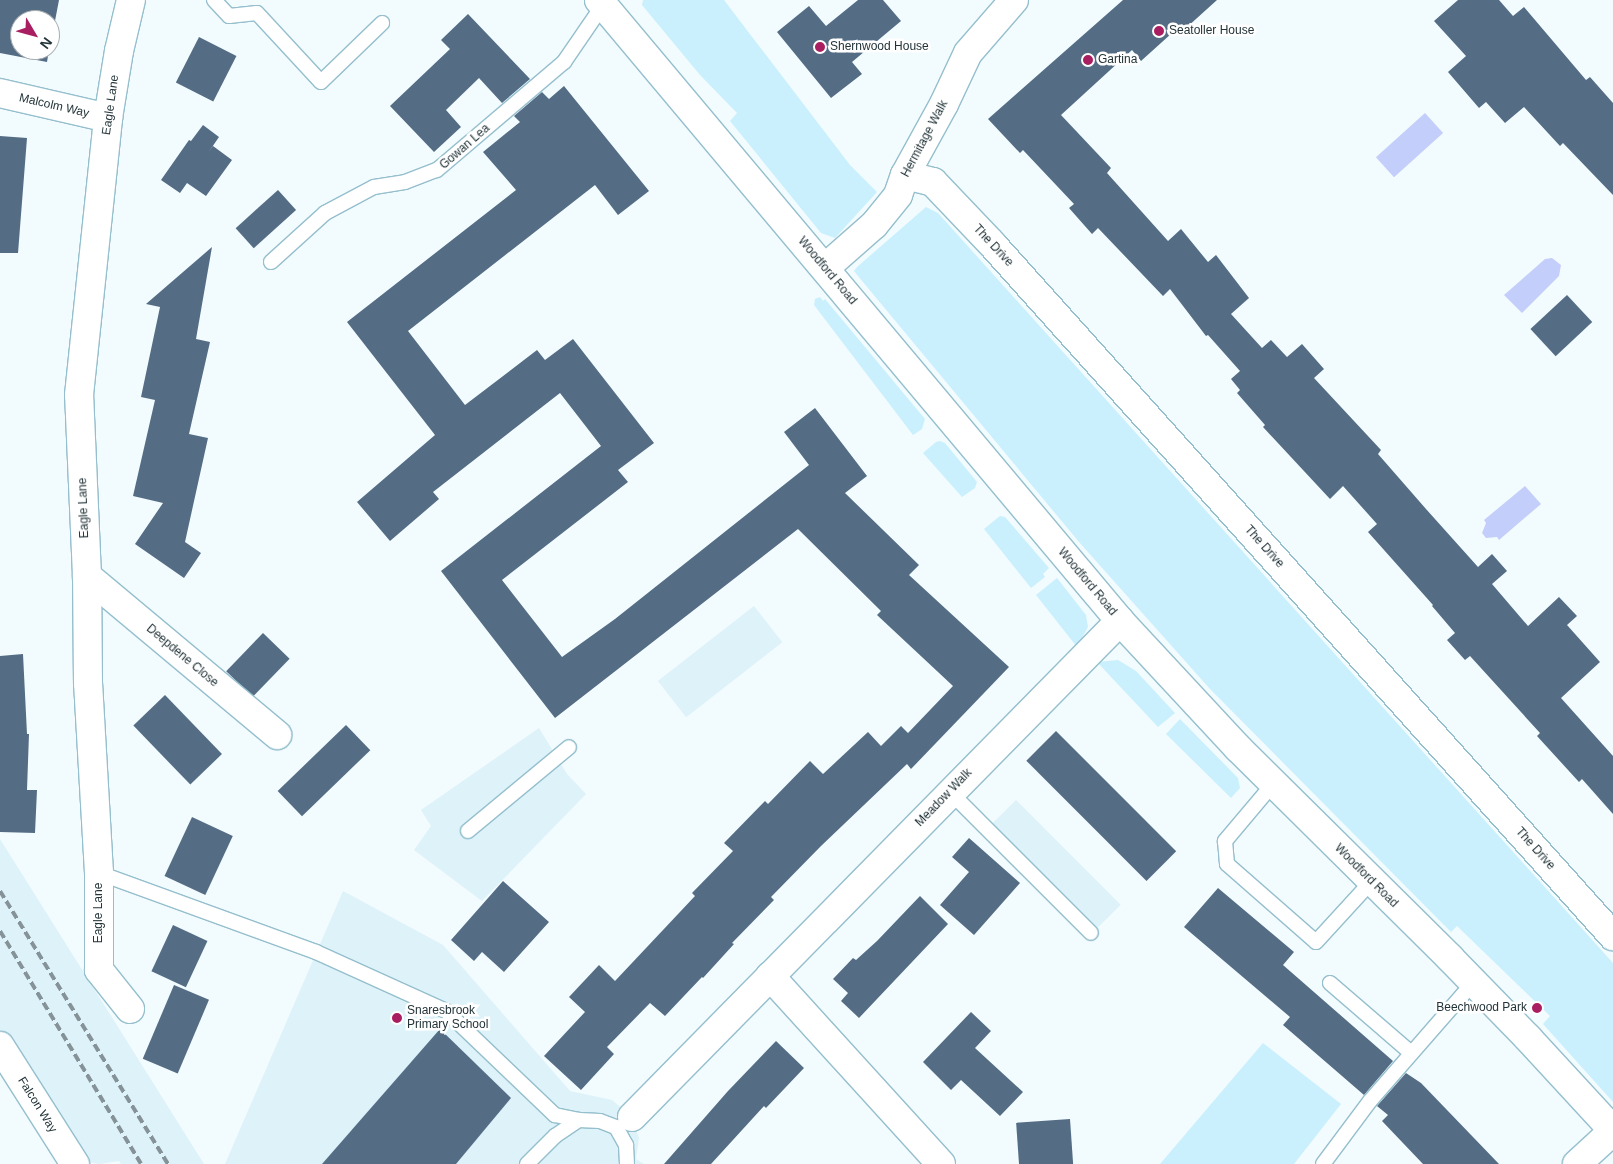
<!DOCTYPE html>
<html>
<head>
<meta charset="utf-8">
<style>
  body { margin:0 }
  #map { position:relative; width:1613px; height:1164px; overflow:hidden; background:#f2fbfe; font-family:Helvetica,sans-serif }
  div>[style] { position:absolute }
  .built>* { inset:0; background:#def2f9; transform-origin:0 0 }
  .green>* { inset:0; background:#caf0fd }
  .water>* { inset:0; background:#c4cefb; transform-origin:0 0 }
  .building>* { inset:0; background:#546d85; transform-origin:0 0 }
  .roads { filter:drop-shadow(1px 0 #95bfcd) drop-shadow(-1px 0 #95bfcd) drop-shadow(0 1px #95bfcd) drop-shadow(0 -1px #95bfcd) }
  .service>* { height:14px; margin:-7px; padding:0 7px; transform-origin:7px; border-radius:7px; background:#fff }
  .minor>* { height:28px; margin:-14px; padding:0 14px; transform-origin:14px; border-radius:14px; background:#fff }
  .primary>* { height:28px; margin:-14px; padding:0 14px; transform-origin:14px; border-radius:14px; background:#fff }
  .rail>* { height:4px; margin-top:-2px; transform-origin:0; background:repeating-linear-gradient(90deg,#859297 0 8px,transparent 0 12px) }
  .dots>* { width:14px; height:14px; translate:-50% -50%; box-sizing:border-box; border:2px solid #fff; border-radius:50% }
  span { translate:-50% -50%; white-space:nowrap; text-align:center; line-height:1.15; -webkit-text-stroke:5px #fff; paint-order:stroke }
  .poi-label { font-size:12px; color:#233439 }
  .left { translate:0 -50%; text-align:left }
  .right { translate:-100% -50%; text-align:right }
  .street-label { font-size:12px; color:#233439 }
  .north { position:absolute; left:10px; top:10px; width:50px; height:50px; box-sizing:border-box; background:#fff; border:1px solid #a7aeb0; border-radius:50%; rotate:127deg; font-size:14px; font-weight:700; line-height:20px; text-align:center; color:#233439 }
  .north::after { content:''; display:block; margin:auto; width:18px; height:22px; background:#a91e61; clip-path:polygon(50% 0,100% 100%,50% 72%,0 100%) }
</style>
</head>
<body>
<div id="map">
  <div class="built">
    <div style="left:754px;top:606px;width:46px;height:122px;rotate:52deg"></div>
    <div style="clip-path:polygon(539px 728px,567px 774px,586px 794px,482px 901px,414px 850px,431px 826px,421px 810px)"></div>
    <div style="left:1016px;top:800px;width:148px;height:34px;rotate:45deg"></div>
    <div style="clip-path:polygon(0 839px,204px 1164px,121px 1164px,119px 1161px,99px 1164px,82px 1161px,0 1030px)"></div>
    <div style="clip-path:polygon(343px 891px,443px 945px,570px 1091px,612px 1100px,632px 1117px,639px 1138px,636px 1159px,644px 1164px,225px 1164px)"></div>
  </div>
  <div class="green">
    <div style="clip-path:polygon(643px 0,724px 0,850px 165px,877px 192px,835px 238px,821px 233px,730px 121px,737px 113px,700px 75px,642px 5px)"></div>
    <div style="clip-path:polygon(926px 207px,938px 213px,1613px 963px,1613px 1102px,1543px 1024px,1550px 1016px,1457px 926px,1451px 932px,1210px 689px,1079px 542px,858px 276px,854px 271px,857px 267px)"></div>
    <div style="clip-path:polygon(820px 297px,823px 301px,825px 299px,925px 419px,922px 429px,913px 435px,814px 305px,815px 299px)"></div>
    <div style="clip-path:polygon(940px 441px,945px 443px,977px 482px,975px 488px,962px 497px,923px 453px,936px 442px)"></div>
    <div style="clip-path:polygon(1000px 516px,1005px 517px,1049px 568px,1043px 574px,1045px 577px,1031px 588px,984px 529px)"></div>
    <div style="clip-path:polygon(1057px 578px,1086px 615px,1088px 627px,1077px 647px,1036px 595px)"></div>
    <div style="clip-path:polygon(1118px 660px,1136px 671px,1175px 713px,1158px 727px,1097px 662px)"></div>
    <div style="clip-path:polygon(1180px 719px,1238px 778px,1240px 788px,1231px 798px,1166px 734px)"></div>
    <div style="clip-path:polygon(1263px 1043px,1341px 1104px,1294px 1164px,1160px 1164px)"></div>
  </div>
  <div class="water">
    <div style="left:1425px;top:113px;width:27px;height:66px;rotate:48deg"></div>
    <div style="clip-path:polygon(1552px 258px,1561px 265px,1559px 276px,1522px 313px,1504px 295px,1545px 259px)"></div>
    <div style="clip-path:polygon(1525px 486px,1541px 504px,1499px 540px,1497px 537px,1486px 538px,1482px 533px,1486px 523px,1484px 520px)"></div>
  </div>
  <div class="building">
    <div style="clip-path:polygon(0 0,59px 0,50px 47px,50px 20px,20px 20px,20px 50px,49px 50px,47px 62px,0 53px)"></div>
    <div style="clip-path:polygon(858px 0,883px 0,901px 21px,852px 62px,862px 74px,831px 98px,777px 32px,809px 6px,826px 26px)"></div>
    <div style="clip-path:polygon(1123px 0,1217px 0,1186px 28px,1182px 24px,1141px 61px,1132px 50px,1061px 115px,1111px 168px,1107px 173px,1168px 241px,1181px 229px,1208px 262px,1216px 255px,1249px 298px,1231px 314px,1262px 348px,1271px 340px,1287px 357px,1302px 344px,1324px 369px,1314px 378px,1381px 450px,1378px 454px,1426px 509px,1478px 567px,1492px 554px,1507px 571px,1492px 584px,1528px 626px,1559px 597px,1577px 616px,1567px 625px,1600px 662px,1561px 698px,1613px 756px,1613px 814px,1582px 779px,1579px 782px,1537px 736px,1540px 733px,1470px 656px,1465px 660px,1447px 640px,1455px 633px,1432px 606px,1433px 605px,1368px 532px,1377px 524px,1343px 486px,1330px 499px,1263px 427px,1265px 425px,1237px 393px,1240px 390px,1231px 379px,1240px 371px,1208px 335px,1206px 336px,1170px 289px,1163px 296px,1098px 228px,1092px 234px,1069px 208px,1074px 204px,1023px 150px,1020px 153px,988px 119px)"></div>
    <div style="clip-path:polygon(1458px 0,1499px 0,1513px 16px,1524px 7px,1586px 80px,1590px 77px,1613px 103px,1613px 195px,1563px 143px,1560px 146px,1524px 107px,1505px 123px,1486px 102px,1479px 108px,1448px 72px,1466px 56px,1434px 21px)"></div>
    <div style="clip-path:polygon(468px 14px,530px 79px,502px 103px,479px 78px,446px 110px,461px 127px,434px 152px,390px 106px,450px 49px,441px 40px)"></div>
    <div style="left:199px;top:37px;width:42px;height:51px;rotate:27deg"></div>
    <div style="clip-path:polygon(564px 86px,649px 191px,618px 215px,595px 185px,408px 331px,465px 405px,537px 350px,545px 360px,573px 339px,654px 443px,618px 470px,628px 482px,502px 580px,562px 657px,615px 619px,809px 465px,784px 432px,815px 408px,867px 476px,845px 493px,919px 565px,909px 575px,1009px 667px,911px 769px,907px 764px,821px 846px,771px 897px,774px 900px,732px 943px,734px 944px,703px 978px,702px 977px,665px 1016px,650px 1003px,607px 1047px,614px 1054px,581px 1090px,544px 1056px,585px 1012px,569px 997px,599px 965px,615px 981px,695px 896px,692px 893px,733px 851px,724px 843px,765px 801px,768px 804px,810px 761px,823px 774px,868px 732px,881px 746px,901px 726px,908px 733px,953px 686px,877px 615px,881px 611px,798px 529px,555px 718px,441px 571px,601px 446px,560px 393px,433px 492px,439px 499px,390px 541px,357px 502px,435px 435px,347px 322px,516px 190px,483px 152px,520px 122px,514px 116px,542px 92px,549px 99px)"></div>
    <div style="clip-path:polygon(203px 125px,219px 137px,208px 153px,213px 146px,232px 160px,206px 196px,187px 183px,180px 193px,161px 180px,189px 140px,191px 141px)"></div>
    <div style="clip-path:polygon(0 136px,27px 138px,18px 253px,0 253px)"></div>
    <div style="left:278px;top:190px;width:27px;height:57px;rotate:48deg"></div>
    <div style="clip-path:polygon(212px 247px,196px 339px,210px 342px,189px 434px,208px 438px,185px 542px,201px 553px,184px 578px,135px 544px,163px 503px,133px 496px,155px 400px,141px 397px,160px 307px,146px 304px)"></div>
    <div style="left:1567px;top:295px;width:37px;height:50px;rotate:47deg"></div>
    <div style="left:263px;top:633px;width:37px;height:53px;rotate:44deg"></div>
    <div style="clip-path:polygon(23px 654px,27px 734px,29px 734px,27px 790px,37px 790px,35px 833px,0 832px,0 656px)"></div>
    <div style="left:165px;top:695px;width:82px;height:44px;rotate:46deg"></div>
    <div style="left:346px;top:725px;width:35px;height:95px;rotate:46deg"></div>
    <div style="left:1056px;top:731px;width:170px;height:42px;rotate:45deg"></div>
    <div style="left:192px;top:817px;width:45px;height:65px;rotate:25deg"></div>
    <div style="clip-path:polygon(969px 838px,1020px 883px,974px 935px,940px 905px,969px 872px,952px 857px)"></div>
    <div style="clip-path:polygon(503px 881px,549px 922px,504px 972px,482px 952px,474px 961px,451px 940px)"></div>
    <div style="clip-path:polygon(1218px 888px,1294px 952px,1283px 965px,1393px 1061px,1364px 1095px,1283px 1025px,1290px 1017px,1184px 927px)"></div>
    <div style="clip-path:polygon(920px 896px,948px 924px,859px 1018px,841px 1001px,848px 993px,833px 979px,853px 958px,856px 960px,877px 941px)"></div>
    <div style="left:173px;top:925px;width:38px;height:51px;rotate:25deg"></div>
    <div style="left:174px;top:985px;width:38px;height:80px;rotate:23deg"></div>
    <div style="clip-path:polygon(971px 1012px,991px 1031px,975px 1048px,1023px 1092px,1000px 1116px,961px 1080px,951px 1090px,923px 1062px)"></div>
    <div style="clip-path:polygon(440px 1029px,511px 1098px,456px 1164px,322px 1164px)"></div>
    <div style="clip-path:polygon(776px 1041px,804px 1068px,766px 1108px,764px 1106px,711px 1164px,664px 1164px,728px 1091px)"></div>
    <div style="clip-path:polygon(1406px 1073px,1421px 1083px,1499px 1164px,1423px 1164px,1382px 1121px,1388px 1115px,1377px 1106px)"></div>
    <div style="left:1070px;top:1119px;width:45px;height:54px;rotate:86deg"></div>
  </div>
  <div class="roads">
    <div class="service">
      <div style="left:214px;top:0;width:22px;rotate:47deg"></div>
      <div style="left:229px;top:16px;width:28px;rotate:-6deg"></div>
      <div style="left:257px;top:13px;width:94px;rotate:47.2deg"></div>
      <div style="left:321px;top:82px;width:85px;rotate:-44deg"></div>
      <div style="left:271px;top:262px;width:73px;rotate:-42.2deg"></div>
      <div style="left:325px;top:213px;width:55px;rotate:-28deg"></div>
      <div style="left:374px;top:187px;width:31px;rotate:-9deg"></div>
      <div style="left:405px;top:182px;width:34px;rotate:-21deg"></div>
      <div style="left:437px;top:170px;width:167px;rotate:-40.4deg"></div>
      <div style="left:564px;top:62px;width:69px;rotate:-55.6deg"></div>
      <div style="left:1273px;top:784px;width:75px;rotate:130.1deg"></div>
      <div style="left:1225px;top:841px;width:23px;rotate:85deg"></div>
      <div style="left:1227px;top:864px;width:118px;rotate:41.2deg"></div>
      <div style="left:1316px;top:942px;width:81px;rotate:-47.5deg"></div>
      <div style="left:950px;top:792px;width:199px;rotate:45deg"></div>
      <div style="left:468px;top:831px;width:131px;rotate:-39.7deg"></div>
      <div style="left:99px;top:873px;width:231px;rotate:20deg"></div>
      <div style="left:316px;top:952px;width:143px;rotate:24.4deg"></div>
      <div style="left:446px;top:1011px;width:151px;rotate:43.7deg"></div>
      <div style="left:555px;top:1115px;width:25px;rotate:12deg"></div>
      <div style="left:1330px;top:983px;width:107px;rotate:40.8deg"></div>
      <div style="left:527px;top:1164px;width:40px;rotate:-45deg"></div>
      <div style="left:555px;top:1136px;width:29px;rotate:-34deg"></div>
      <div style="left:579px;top:1120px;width:21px;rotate:3deg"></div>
      <div style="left:600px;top:1121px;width:17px;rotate:21deg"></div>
      <div style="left:616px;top:1127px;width:21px;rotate:61deg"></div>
      <div style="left:626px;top:1145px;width:19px;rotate:87deg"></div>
      <div style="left:1323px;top:1164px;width:79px;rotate:-53.3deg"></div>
      <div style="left:1370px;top:1101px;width:157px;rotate:-48.9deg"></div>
    </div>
    <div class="minor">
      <div style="left:0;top:93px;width:111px;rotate:13deg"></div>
      <div style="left:905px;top:175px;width:29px;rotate:14deg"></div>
      <div style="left:933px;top:182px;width:86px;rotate:46.4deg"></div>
      <div style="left:992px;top:244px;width:930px;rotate:48.1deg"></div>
      <div style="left:825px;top:268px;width:65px;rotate:-41.3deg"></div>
      <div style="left:874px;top:225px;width:38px;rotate:-51deg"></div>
      <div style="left:898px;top:195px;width:21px;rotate:-71deg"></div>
      <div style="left:905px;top:175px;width:81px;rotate:-61.2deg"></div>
      <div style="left:944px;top:104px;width:56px;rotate:-64.8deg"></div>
      <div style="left:968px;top:53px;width:70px;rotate:-49deg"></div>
      <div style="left:87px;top:576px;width:248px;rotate:39.9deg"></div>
      <div style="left:770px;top:976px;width:254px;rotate:47.7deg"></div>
      <div style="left:130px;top:1009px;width:50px;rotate:-128.5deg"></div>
      <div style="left:99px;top:970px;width:97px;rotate:-90deg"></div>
      <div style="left:99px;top:873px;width:189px;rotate:-93.3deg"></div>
      <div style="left:88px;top:684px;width:108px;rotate:-90.5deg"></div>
      <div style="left:87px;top:576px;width:181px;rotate:-92.5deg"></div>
      <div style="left:79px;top:395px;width:279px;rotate:-84deg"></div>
      <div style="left:108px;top:118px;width:68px;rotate:-80.7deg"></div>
      <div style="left:119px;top:51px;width:52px;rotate:-76.8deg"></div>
      <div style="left:0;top:1046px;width:140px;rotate:57.6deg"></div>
      <div style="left:632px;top:1117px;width:696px;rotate:-45.47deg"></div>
      <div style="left:1577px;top:1164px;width:49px;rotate:-42.5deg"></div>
    </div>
    <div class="primary">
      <div style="left:599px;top:0;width:811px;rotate:50deg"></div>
      <div style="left:1120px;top:621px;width:173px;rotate:47.1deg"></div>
      <div style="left:1238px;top:748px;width:298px;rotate:44.7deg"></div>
      <div style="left:1450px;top:958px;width:112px;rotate:45.7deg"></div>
      <div style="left:1528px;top:1038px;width:125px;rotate:47.3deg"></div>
    </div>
  </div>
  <div class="rail">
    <div style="left:0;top:891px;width:321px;rotate:58.4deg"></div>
    <div style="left:0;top:931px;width:272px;rotate:58.8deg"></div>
  </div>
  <div class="dots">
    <div style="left:1159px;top:31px;background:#a91e61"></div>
    <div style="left:820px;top:47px;background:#a91e61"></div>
    <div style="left:1088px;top:60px;background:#a91e61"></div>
    <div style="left:1537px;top:1008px;background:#a91e61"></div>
    <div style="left:397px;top:1018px;background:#a91e61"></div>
  </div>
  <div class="poi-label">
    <span class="left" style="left:1169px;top:31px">Seatoller House</span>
    <span class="left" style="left:830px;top:47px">Shernwood House</span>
    <span class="left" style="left:1098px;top:60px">Gartina</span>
    <span class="right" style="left:1527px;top:1008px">Beechwood Park</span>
    <span class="left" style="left:407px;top:1018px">Snaresbrook<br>Primary School</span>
  </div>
  <div class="street-label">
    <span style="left:111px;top:105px;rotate:-82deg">Eagle Lane</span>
    <span style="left:54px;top:106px;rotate:13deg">Malcolm Way</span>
    <span style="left:925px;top:139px;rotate:-62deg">Hermitage Walk</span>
    <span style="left:465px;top:147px;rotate:-41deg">Gowan Lea</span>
    <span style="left:993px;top:246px;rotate:47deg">The Drive</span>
    <span style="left:827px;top:271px;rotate:50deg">Woodford Road</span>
    <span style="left:84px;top:508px;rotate:-92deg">Eagle Lane</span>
    <span style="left:1264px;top:547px;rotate:48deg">The Drive</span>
    <span style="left:1087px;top:582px;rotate:50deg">Woodford Road</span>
    <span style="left:182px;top:656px;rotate:40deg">Deepdene Close</span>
    <span style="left:944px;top:798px;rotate:-46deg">Meadow Walk</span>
    <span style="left:1535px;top:849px;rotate:48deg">The Drive</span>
    <span style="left:1366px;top:876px;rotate:45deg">Woodford Road</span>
    <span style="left:99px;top:913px;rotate:-90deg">Eagle Lane</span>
    <span style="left:37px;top:1105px;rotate:58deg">Falcon Way</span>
  </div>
  <div class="north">N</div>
</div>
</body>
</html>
